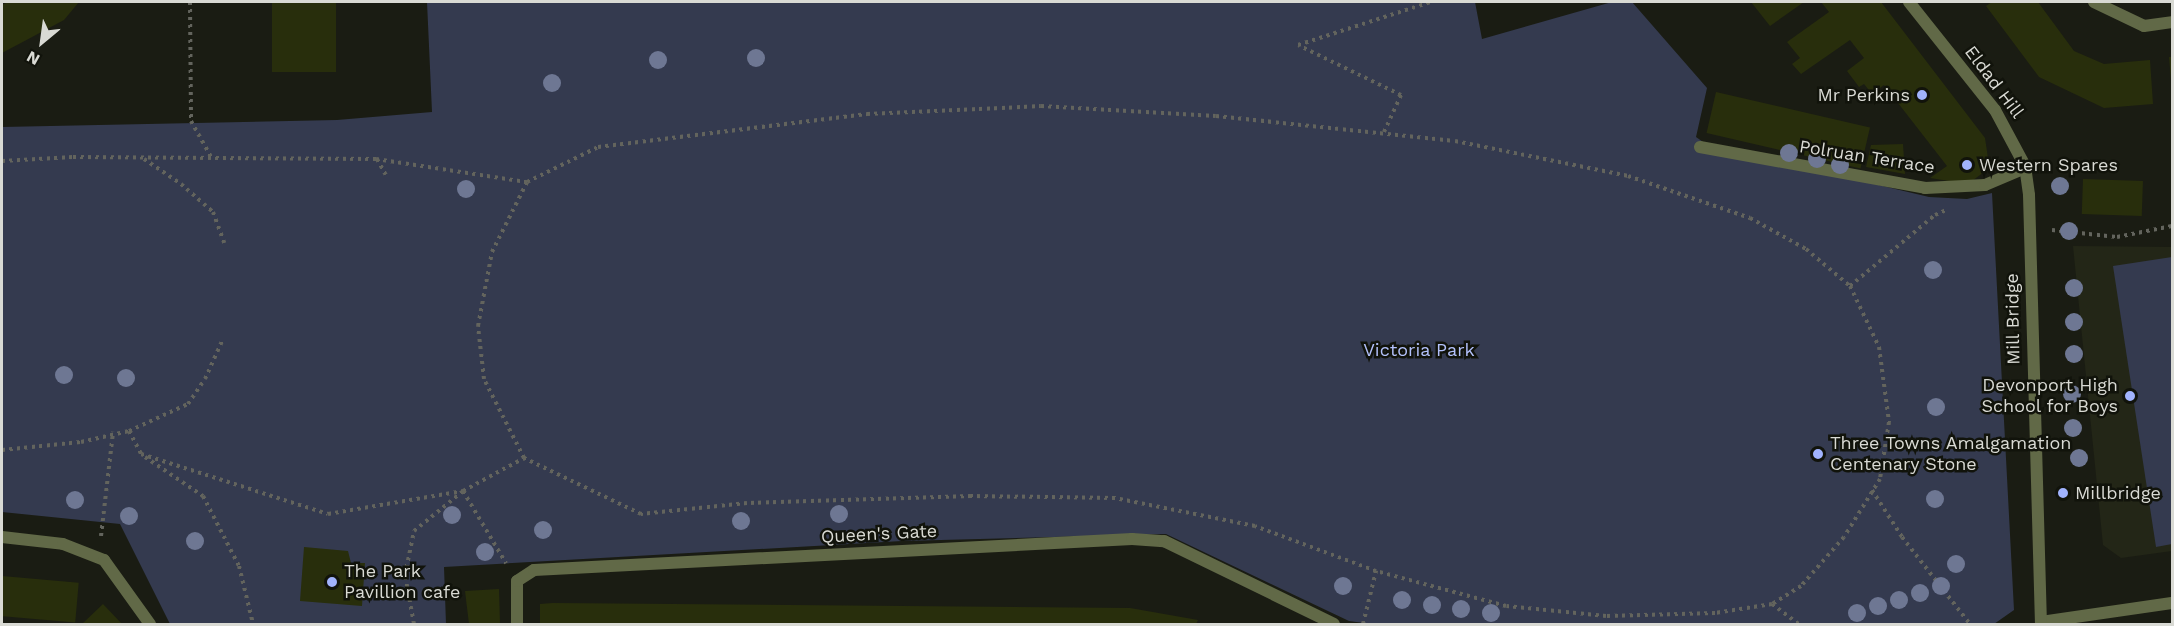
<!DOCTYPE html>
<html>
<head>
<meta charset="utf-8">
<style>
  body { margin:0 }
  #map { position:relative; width:2174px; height:626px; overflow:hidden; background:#1a1c13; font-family:"Work Sans",sans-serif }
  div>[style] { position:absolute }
  .built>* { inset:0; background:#232617 }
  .green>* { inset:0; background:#343a4f }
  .building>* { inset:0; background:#282e0c; transform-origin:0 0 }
  .path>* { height:4px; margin-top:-2px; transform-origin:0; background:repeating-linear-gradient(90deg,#63645d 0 3px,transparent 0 7.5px) }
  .service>* { height:12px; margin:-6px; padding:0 6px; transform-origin:6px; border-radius:6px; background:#616947 }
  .minor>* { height:12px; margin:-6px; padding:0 6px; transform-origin:6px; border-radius:6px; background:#616947 }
  .tertiary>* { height:12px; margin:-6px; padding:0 6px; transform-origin:6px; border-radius:6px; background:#616947 }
  .trees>* { width:18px; height:18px; margin:-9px; border-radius:50%; background:#6e7793 }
  .dots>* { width:16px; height:16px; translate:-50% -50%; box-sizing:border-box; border:3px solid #11130b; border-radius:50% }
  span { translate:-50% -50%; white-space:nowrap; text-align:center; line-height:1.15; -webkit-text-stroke:5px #11130b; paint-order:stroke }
  .street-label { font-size:18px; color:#d9dad4 }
  .poi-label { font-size:18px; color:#d9dad4 }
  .right { translate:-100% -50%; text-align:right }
  .left { translate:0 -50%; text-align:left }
  .park-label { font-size:18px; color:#b3c1fb }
  .frame { position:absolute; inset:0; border:3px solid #d9dad4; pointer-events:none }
  .north { position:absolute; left:12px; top:12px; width:60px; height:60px; -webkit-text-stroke:4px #11130b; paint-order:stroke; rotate:209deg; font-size:16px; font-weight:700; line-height:24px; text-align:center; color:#d9dad4 }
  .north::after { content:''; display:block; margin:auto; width:21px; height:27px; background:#d9dad4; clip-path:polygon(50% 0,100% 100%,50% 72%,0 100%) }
</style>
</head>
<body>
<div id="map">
  <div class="built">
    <div style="clip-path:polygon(2073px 246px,2172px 247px,2172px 551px,2121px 558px,2103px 545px)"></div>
  </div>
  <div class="green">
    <div style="clip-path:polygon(427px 2px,1475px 2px,1482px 39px,1612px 2px,1632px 2px,1707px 88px,1696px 137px,1706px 144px,1929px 197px,1967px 199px,1992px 193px,2014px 610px,1994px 624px,1371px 624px,1349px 621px,1166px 534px,902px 541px,444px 567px,446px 624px,170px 624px,120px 524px,2px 512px,2px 127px,337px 120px,432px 112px)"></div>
    <div style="clip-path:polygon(2172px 257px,2172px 544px,2156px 547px,2113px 266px)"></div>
  </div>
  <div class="building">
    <div style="clip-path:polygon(8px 2px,79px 2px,64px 20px,2px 53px,2px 5px)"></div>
    <div style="left:272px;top:2px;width:64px;height:70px"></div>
    <div style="clip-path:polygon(1751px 2px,1804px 2px,1770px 26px)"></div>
    <div style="clip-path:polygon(1821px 2px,1881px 2px,1985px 138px,1988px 158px,1984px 172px,1968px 184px,1930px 178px,1947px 166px,1884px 85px,1872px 94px,1864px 84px,1859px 87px,1847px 71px,1864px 58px,1850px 40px,1801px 74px,1792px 64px,1800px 58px,1787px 42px,1829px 12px)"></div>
    <div style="clip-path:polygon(1992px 2px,2038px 2px,2074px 51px,2104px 64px,2150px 60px,2153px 104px,2104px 108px,2039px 77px,1986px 6px)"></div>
    <div style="clip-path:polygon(2169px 57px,2172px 57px,2172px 80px,2171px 80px)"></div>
    <div style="left:1716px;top:92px;width:158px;height:42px;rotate:13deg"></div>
    <div style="clip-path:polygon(1903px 144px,1905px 174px,1866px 167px,1871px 145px)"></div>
    <div style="left:2083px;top:179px;width:60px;height:35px;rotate:2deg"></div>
    <div style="clip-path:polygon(304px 547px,348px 551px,351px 563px,365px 563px,362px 606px,300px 601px)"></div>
    <div style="left:2px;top:576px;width:77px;height:40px;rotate:5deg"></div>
    <div style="clip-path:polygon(499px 589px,500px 624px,469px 624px,465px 591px)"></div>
    <div style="clip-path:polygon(553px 603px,1130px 608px,1198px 620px,1196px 624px,540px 624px,540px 604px)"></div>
    <div style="clip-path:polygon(103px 604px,122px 624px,82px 624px)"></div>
  </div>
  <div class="path">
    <div style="left:190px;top:2px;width:119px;rotate:89.5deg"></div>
    <div style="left:191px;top:121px;width:41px;rotate:60.9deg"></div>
    <div style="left:1041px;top:106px;width:175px;rotate:3.3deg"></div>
    <div style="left:1216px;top:116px;width:240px;rotate:6deg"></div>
    <div style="left:1455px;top:141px;width:177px;rotate:11.4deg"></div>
    <div style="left:1628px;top:176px;width:129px;rotate:19deg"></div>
    <div style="left:1750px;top:218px;width:64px;rotate:29deg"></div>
    <div style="left:1806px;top:249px;width:57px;rotate:40.1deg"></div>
    <div style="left:1850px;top:286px;width:68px;rotate:64.6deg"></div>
    <div style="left:1879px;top:347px;width:76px;rotate:82.4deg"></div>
    <div style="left:1889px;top:422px;width:58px;rotate:99deg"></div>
    <div style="left:1880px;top:479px;width:68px;rotate:121.8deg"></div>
    <div style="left:1844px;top:537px;width:65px;rotate:131.3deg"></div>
    <div style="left:1801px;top:586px;width:34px;rotate:148deg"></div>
    <div style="left:1772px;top:604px;width:58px;rotate:171deg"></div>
    <div style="left:1715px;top:613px;width:109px;rotate:178.4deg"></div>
    <div style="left:1606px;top:616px;width:100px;rotate:-174.3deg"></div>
    <div style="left:1506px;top:606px;width:135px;rotate:-164.9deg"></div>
    <div style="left:1376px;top:571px;width:129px;rotate:-159.6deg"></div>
    <div style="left:1255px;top:526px;width:143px;rotate:-168.7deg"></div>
    <div style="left:1115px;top:498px;width:144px;rotate:-179.2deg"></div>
    <div style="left:971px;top:496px;width:224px;rotate:178.2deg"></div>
    <div style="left:747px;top:503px;width:107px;rotate:174.1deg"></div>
    <div style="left:641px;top:514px;width:130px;rotate:-154.4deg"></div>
    <div style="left:524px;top:458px;width:89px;rotate:-116.9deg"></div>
    <div style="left:484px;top:379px;width:53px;rotate:-96.5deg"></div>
    <div style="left:478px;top:326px;width:75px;rotate:-79.3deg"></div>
    <div style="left:492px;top:252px;width:78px;rotate:-63.4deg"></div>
    <div style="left:527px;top:182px;width:79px;rotate:-26.2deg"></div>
    <div style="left:598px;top:147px;width:271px;rotate:-7deg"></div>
    <div style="left:867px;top:114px;width:174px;rotate:-2.6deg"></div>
    <div style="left:1384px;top:132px;width:41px;rotate:-65.3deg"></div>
    <div style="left:1401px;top:95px;width:114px;rotate:-154.1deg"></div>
    <div style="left:1298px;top:45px;width:139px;rotate:-18deg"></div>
    <div style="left:144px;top:159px;width:45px;rotate:34deg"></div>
    <div style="left:181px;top:184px;width:43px;rotate:41.2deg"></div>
    <div style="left:213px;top:212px;width:33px;rotate:70deg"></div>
    <div style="left:377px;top:159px;width:18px;rotate:61deg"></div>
    <div style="left:2px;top:161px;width:71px;rotate:-3.2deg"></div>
    <div style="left:73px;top:157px;width:303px;rotate:0.4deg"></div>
    <div style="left:376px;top:159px;width:153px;rotate:8.7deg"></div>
    <div style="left:2052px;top:230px;width:65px;rotate:6.1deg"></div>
    <div style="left:2117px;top:237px;width:56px;rotate:-11.3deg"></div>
    <div style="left:1850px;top:286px;width:111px;rotate:-39.9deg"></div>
    <div style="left:1935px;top:215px;width:12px;rotate:-24deg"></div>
    <div style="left:129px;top:431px;width:26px;rotate:62deg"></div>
    <div style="left:141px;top:454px;width:196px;rotate:17.8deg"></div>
    <div style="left:328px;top:514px;width:137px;rotate:-9.7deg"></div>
    <div style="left:463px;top:491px;width:69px;rotate:-28.4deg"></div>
    <div style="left:2px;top:450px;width:79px;rotate:-5.8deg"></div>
    <div style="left:81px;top:442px;width:49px;rotate:-12.9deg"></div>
    <div style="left:129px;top:431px;width:65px;rotate:-24.6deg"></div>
    <div style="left:188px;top:404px;width:30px;rotate:-56deg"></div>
    <div style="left:205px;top:379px;width:44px;rotate:-65.8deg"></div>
    <div style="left:145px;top:457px;width:70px;rotate:33.9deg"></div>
    <div style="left:203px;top:496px;width:79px;rotate:62.8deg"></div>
    <div style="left:239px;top:566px;width:60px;rotate:76.4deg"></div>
    <div style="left:1872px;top:490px;width:56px;rotate:57.4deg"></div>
    <div style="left:1902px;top:537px;width:110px;rotate:52deg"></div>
    <div style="left:101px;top:536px;width:105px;rotate:-83.4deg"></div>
    <div style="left:1772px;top:604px;width:34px;rotate:37deg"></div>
    <div style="left:414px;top:624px;width:50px;rotate:-100.4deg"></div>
    <div style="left:405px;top:575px;width:45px;rotate:-78.4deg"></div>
    <div style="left:414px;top:531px;width:63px;rotate:-39.2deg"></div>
    <div style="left:463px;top:491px;width:84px;rotate:59.2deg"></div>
    <div style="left:1363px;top:624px;width:55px;rotate:-76.2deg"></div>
  </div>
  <div class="service">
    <div style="left:2094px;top:2px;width:55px;rotate:25.6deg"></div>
    <div style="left:2144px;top:26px;width:28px;rotate:-8deg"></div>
    <div style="left:1700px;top:147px;width:229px;rotate:10.3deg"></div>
    <div style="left:1925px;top:188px;width:60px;rotate:-2.9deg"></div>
    <div style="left:1985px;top:185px;width:43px;rotate:-23deg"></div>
  </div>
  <div class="minor">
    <div style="left:2px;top:537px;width:61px;rotate:6.5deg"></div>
    <div style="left:63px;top:544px;width:44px;rotate:21.3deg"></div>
    <div style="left:104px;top:560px;width:79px;rotate:54.3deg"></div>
    <div style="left:2041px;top:622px;width:132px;rotate:-8.3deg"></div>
    <div style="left:517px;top:624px;width:43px;rotate:-90deg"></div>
    <div style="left:517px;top:581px;width:20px;rotate:-33deg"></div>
    <div style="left:534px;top:570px;width:599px;rotate:-2.97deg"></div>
    <div style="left:1132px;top:539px;width:32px;rotate:4deg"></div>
    <div style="left:1164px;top:541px;width:189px;rotate:26deg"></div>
  </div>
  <div class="tertiary">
    <div style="left:1909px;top:2px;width:138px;rotate:51.5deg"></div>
    <div style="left:1995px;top:110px;width:64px;rotate:61.8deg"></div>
    <div style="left:2025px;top:166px;width:29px;rotate:82deg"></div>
    <div style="left:2029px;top:195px;width:429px;rotate:88.4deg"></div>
  </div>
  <div class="trees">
    <div style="left:756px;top:58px"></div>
    <div style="left:658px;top:60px"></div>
    <div style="left:552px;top:83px"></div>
    <div style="left:1789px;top:153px"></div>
    <div style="left:1817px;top:159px"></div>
    <div style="left:1840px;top:165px"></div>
    <div style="left:2060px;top:186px"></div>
    <div style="left:466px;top:189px"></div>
    <div style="left:2069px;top:231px"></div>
    <div style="left:1933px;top:270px"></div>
    <div style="left:2074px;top:288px"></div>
    <div style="left:2074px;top:322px"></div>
    <div style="left:2074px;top:354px"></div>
    <div style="left:64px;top:375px"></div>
    <div style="left:126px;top:378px"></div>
    <div style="left:2072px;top:394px"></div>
    <div style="left:1936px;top:407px"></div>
    <div style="left:2073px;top:428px"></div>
    <div style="left:2079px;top:458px"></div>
    <div style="left:1935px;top:499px"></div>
    <div style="left:75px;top:500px"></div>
    <div style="left:839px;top:514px"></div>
    <div style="left:452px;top:515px"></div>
    <div style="left:129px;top:516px"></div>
    <div style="left:741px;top:521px"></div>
    <div style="left:543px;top:530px"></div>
    <div style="left:195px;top:541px"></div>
    <div style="left:485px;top:552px"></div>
    <div style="left:1956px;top:564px"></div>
    <div style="left:1343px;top:586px"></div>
    <div style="left:1941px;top:586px"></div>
    <div style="left:1920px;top:593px"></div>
    <div style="left:1402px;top:600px"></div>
    <div style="left:1899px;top:600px"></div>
    <div style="left:1432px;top:605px"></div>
    <div style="left:1878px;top:606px"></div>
    <div style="left:1461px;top:609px"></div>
    <div style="left:1491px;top:613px"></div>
    <div style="left:1857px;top:613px"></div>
  </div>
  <div class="dots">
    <div style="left:1922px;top:95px;background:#a1b3fd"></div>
    <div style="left:1967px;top:165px;background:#a1b3fd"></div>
    <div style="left:2130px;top:396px;background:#a1b3fd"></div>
    <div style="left:1818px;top:454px;background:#a1b3fd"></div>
    <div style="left:2063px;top:493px;background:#a1b3fd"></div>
    <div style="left:332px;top:582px;background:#a1b3fd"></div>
  </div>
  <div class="street-label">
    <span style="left:1994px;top:82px;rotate:53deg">Eldad Hill</span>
    <span style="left:1867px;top:157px;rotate:9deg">Polruan Terrace</span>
    <span style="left:2013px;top:319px;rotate:-91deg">Mill Bridge</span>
    <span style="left:879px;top:534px;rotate:-3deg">Queen's Gate</span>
  </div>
  <div class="poi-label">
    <span class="right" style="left:1910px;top:95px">Mr Perkins</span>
    <span class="left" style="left:1979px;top:165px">Western Spares</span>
    <span class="right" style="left:2118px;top:396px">Devonport High<br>School for Boys</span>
    <span class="left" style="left:1830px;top:454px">Three Towns Amalgamation<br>Centenary Stone</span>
    <span class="left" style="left:2075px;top:493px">Millbridge</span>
    <span class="left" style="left:344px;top:582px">The Park<br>Pavillion cafe</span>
  </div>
  <div class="park-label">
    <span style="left:1419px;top:350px">Victoria Park</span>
  </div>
  <div class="frame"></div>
  <div class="north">N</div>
</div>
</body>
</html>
